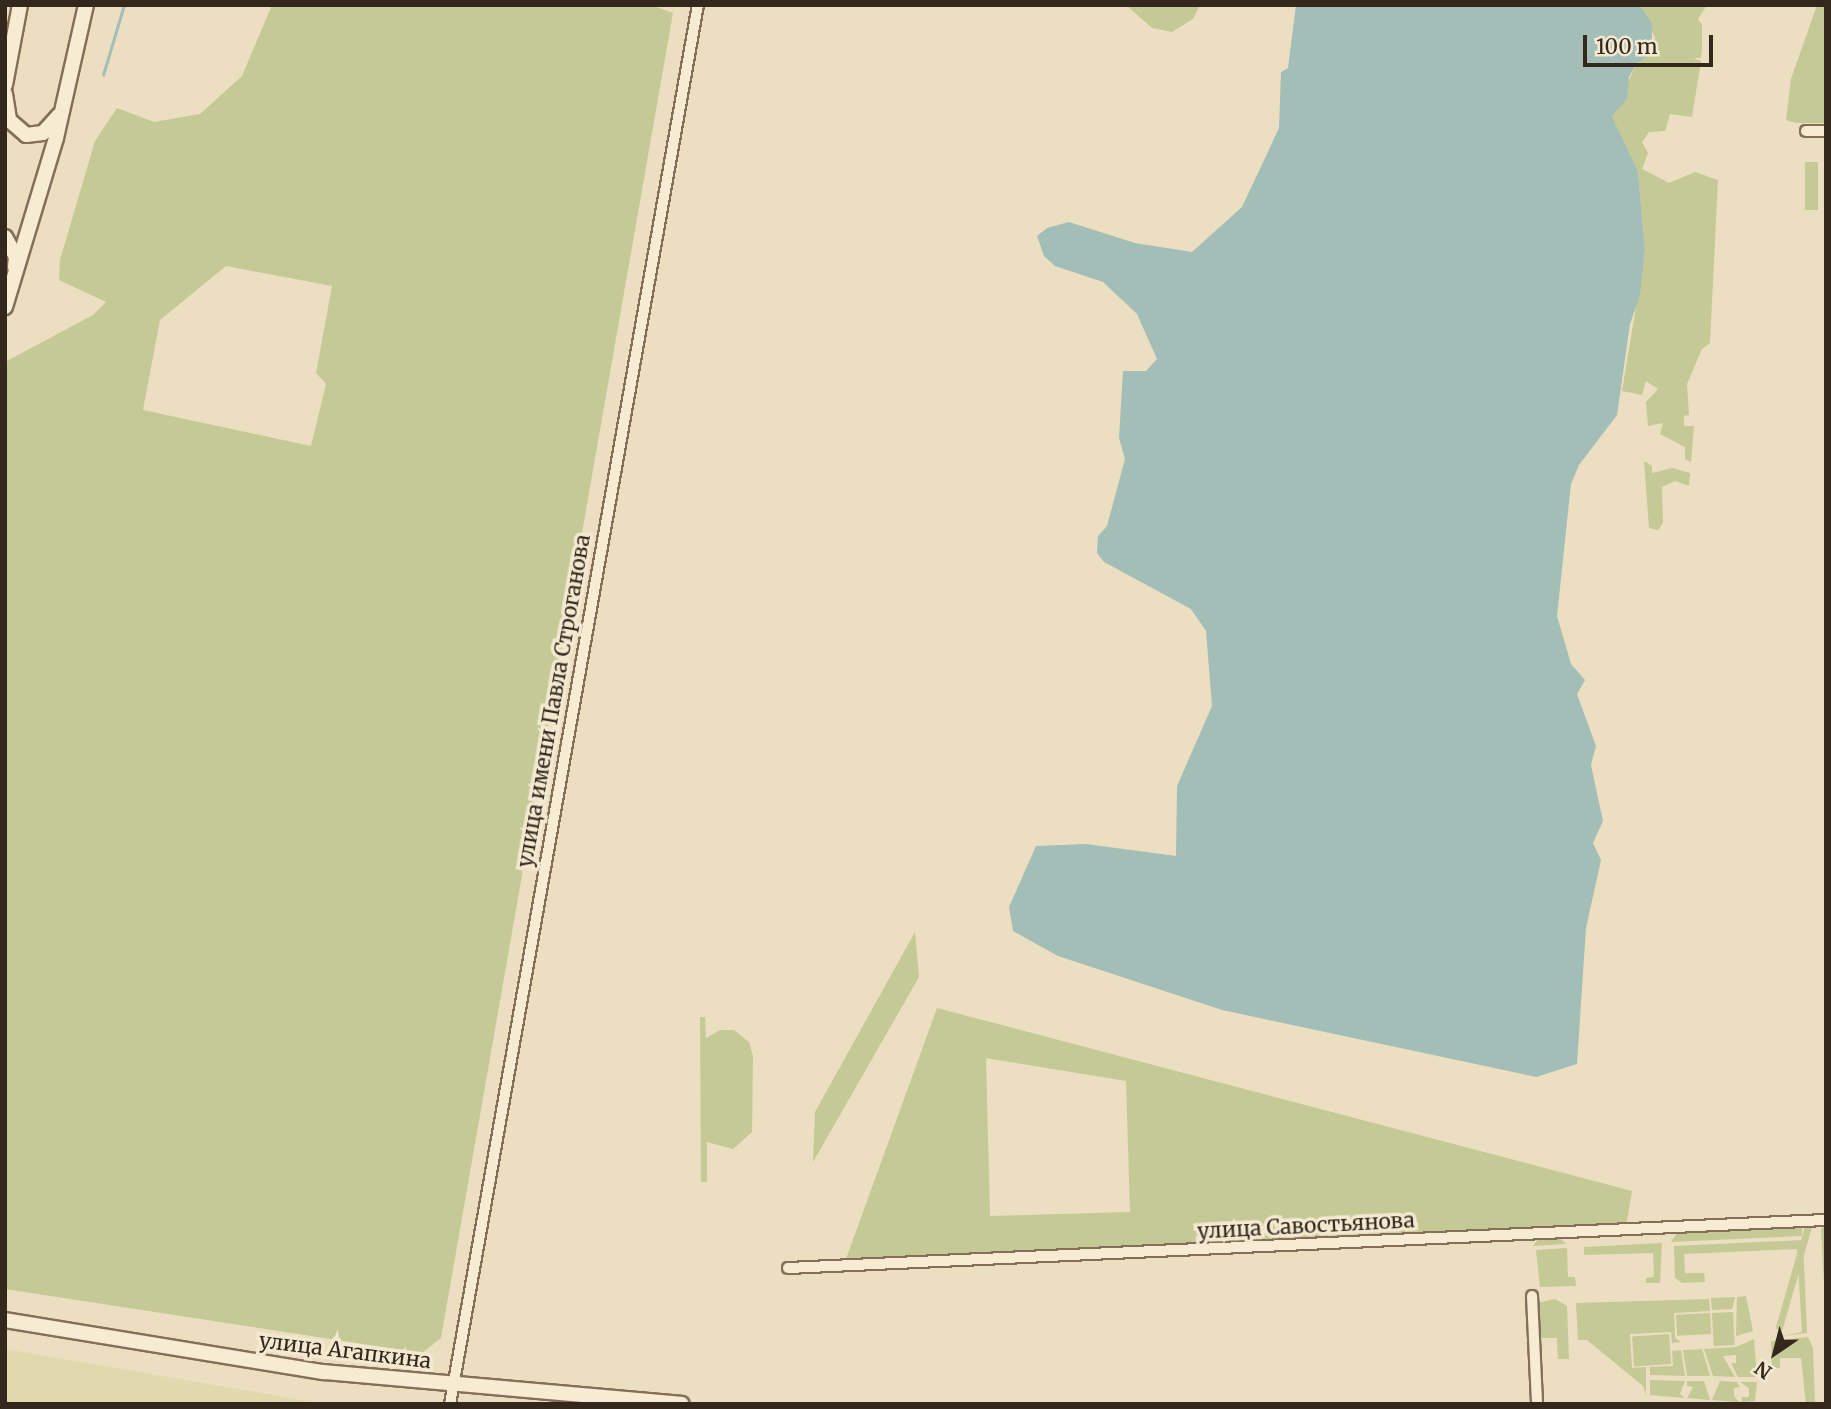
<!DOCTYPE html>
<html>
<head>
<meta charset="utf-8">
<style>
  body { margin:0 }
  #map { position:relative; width:1831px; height:1409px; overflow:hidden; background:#ecdec1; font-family:Merriweather,serif }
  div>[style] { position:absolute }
  .farmland>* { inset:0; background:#e1d8ae }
  .green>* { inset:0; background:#c4c995; transform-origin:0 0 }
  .water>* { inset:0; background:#a3beb6 }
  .stream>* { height:2.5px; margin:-1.25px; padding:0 1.25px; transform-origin:1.25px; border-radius:1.25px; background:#a3beb6 }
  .roads { filter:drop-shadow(2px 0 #846f59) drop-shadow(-2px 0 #846f59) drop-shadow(0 2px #846f59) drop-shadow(0 -2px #846f59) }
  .street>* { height:10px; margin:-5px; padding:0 5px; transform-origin:5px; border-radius:5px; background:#f7ecd3 }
  .secondary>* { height:14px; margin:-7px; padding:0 7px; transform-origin:7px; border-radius:7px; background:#f7ecd3 }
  span { translate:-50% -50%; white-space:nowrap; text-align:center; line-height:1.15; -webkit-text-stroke:7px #f3e8d0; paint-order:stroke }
  .street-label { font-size:21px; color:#34281d }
  .frame { position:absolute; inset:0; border:7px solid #34281d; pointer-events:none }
  .north { position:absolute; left:1740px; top:1318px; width:70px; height:70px; -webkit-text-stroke:5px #f3e8d0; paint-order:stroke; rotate:215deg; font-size:19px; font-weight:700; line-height:28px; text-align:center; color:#34281d }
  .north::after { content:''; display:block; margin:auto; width:24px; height:32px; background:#34281d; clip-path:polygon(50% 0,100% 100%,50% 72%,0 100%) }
  .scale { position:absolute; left:1583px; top:35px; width:130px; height:32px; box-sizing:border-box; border:4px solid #34281d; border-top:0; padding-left:9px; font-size:21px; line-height:24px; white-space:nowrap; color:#34281d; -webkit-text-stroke:5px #f3e8d0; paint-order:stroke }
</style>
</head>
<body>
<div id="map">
  <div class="farmland">
    <div style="clip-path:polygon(5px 1349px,313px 1402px,325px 1404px,5px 1404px)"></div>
  </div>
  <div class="green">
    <div style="clip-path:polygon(evenodd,272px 5px,651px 5px,673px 13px,441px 1338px,422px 1353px,5px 1289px,5px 362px,93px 315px,106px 302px,59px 280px,60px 260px,95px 141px,117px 108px,154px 122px,200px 114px,242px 76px,272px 5px,226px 266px,332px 286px,316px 373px,326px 384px,311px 446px,143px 410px,160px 320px,226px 266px)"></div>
    <div style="clip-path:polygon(1126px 5px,1200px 5px,1193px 19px,1172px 32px,1152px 28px)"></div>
    <div style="clip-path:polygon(1634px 5px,1707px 5px,1698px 19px,1702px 25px,1702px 48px,1701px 58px,1694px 58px,1701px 61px,1692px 117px,1670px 114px,1665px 131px,1649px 132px,1642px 142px,1648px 153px,1642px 169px,1656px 176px,1669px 183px,1695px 172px,1718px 180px,1710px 343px,1702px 349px,1687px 384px,1689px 415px,1684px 416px,1684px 426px,1694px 426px,1691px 462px,1685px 459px,1685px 447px,1660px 434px,1663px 423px,1648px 426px,1646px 402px,1658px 389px,1646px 381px,1642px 395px,1622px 391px,1645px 253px,1638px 171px,1612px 116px,1637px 63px,1652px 53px,1655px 38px,1642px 8px)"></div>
    <div style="clip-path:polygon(1817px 5px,1826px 5px,1826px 123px,1796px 123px,1786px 120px,1791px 79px)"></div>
    <div style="left:1805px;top:162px;width:13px;height:48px"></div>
    <div style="clip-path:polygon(1644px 461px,1652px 466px,1652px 473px,1672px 468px,1690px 473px,1689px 486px,1675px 481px,1662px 487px,1663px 523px,1658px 530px,1649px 528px)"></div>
    <div style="clip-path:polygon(915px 932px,919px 977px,813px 1162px,815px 1112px)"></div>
    <div style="clip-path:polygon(evenodd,937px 1008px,1632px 1191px,1626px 1227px,846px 1259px,937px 1008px,986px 1058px,1126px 1081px,1130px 1212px,990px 1216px,986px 1058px)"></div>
    <div style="clip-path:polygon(700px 1017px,705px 1017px,706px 1038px,720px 1030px,734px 1030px,749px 1042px,753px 1056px,752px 1132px,733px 1149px,707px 1142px,707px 1182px,701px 1182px)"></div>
    <div style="clip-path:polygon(1826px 1225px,1826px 1321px,1821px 1229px)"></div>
    <div style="clip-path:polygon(1802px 1226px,1802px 1236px,1671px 1242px,1677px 1233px)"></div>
    <div style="left:1805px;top:1226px;width:7px;height:107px;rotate:16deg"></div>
    <div style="clip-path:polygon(1559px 1237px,1566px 1244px,1533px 1246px,1538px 1239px)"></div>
    <div style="clip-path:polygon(1803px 1240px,1807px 1333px,1783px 1336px,1802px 1332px,1797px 1249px,1684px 1254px,1685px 1273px,1704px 1273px,1705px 1282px,1682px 1283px,1675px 1278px,1674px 1246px)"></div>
    <div style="clip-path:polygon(1662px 1243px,1660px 1283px,1646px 1283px,1646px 1278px,1654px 1277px,1653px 1253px,1584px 1255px,1584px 1247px)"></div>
    <div style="clip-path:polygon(1567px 1248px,1568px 1277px,1575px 1277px,1576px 1286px,1540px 1287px,1536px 1250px)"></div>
    <div style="clip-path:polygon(1746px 1296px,1753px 1331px,1736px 1336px,1737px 1297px)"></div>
    <div style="clip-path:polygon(1735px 1297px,1732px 1309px,1712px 1310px,1711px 1298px)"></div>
    <div style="clip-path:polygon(1555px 1299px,1567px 1306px,1569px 1359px,1558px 1359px,1557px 1338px,1538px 1338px,1537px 1303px)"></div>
    <div style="clip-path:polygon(1709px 1299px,1710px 1311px,1674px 1313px,1675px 1338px,1681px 1342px,1672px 1343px,1671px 1332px,1630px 1334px,1632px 1368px,1646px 1367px,1646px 1395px,1643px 1386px,1587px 1340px,1578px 1340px,1576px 1303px)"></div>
    <div style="left:1733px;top:1312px;width:33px;height:21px;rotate:87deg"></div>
    <div style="left:1710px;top:1313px;width:21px;height:34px;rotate:87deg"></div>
    <div style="left:1669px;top:1334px;width:30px;height:37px;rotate:86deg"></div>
    <div style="clip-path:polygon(1808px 1337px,1813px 1348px,1815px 1404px,1806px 1404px,1801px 1358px,1780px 1358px,1780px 1368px,1772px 1368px,1771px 1341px)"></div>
    <div style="clip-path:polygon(1754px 1339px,1757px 1377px,1738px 1377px,1731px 1363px,1736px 1363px,1736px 1355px,1723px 1356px,1735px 1377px,1713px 1376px,1704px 1349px,1736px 1347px)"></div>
    <div style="clip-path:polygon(1702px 1349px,1710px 1376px,1687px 1376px,1683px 1350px)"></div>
    <div style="clip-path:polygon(1681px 1350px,1685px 1376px,1650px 1375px,1650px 1367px,1673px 1366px,1672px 1351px)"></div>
    <div style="clip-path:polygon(1650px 1380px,1685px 1381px,1680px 1394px,1685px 1398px,1650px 1395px)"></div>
    <div style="clip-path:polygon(1687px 1381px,1704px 1381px,1710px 1400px,1687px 1398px,1693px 1387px,1687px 1386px)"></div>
    <div style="clip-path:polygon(1720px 1381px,1737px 1382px,1740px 1387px,1734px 1388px,1734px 1396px,1739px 1402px,1712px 1400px)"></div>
    <div style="clip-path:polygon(1740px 1382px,1757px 1382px,1755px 1401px,1742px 1402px,1742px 1397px,1749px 1397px,1749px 1388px)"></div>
  </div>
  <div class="water">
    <div style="clip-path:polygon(1296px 5px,1634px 5px,1642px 8px,1652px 24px,1652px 54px,1637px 63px,1629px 77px,1627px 99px,1612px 116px,1638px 171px,1645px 251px,1640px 295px,1630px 324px,1617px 415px,1579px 465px,1571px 484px,1557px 616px,1571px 664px,1585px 680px,1577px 694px,1596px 746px,1591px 765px,1603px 821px,1593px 843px,1601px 860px,1586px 928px,1577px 1064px,1536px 1077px,1222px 1010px,1058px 956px,1013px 931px,1009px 907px,1036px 846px,1086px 844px,1176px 856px,1177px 786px,1212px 706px,1206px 631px,1191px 609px,1104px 562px,1097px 553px,1098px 536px,1107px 526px,1125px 459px,1119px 438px,1123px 371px,1146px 371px,1157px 359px,1137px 314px,1103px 282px,1055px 266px,1044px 256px,1037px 236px,1047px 228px,1069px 222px,1135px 243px,1192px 252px,1242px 207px,1279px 128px,1281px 72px,1288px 68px)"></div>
  </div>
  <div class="stream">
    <div style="left:103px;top:75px;width:73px;rotate:-73.3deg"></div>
  </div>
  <div class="roads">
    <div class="street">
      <div style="left:1806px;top:131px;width:20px"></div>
      <div style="left:788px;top:1268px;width:1039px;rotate:-2.65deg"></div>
      <div style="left:1532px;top:1296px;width:108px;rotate:87.3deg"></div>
      <div style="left:450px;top:1404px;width:1421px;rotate:-79.95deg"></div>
    </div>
    <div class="secondary">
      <div style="left:5px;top:85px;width:81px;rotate:-79.4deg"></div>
      <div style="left:5px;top:94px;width:26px;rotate:81deg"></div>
      <div style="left:9px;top:120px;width:23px;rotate:41deg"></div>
      <div style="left:26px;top:135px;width:17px;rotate:-7deg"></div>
      <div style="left:43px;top:133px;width:24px;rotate:-48deg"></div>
      <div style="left:5px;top:237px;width:23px;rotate:61deg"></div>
      <div style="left:16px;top:257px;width:10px;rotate:96deg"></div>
      <div style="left:5px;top:307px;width:177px;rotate:-73.2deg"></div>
      <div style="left:56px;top:138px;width:136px;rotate:-77.3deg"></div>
      <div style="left:5px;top:1320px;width:323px;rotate:9.3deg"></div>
      <div style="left:324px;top:1372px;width:359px;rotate:5.1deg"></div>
    </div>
  </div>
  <div class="street-label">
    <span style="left:554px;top:701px;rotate:-80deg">улица имени Павла Строганова</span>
    <span style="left:1306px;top:1226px;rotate:-3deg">улица Савостьянова</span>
    <span style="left:345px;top:1351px;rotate:7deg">улица Агапкина</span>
  </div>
  <div class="frame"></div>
  <div class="north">N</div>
  <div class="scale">100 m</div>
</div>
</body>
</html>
